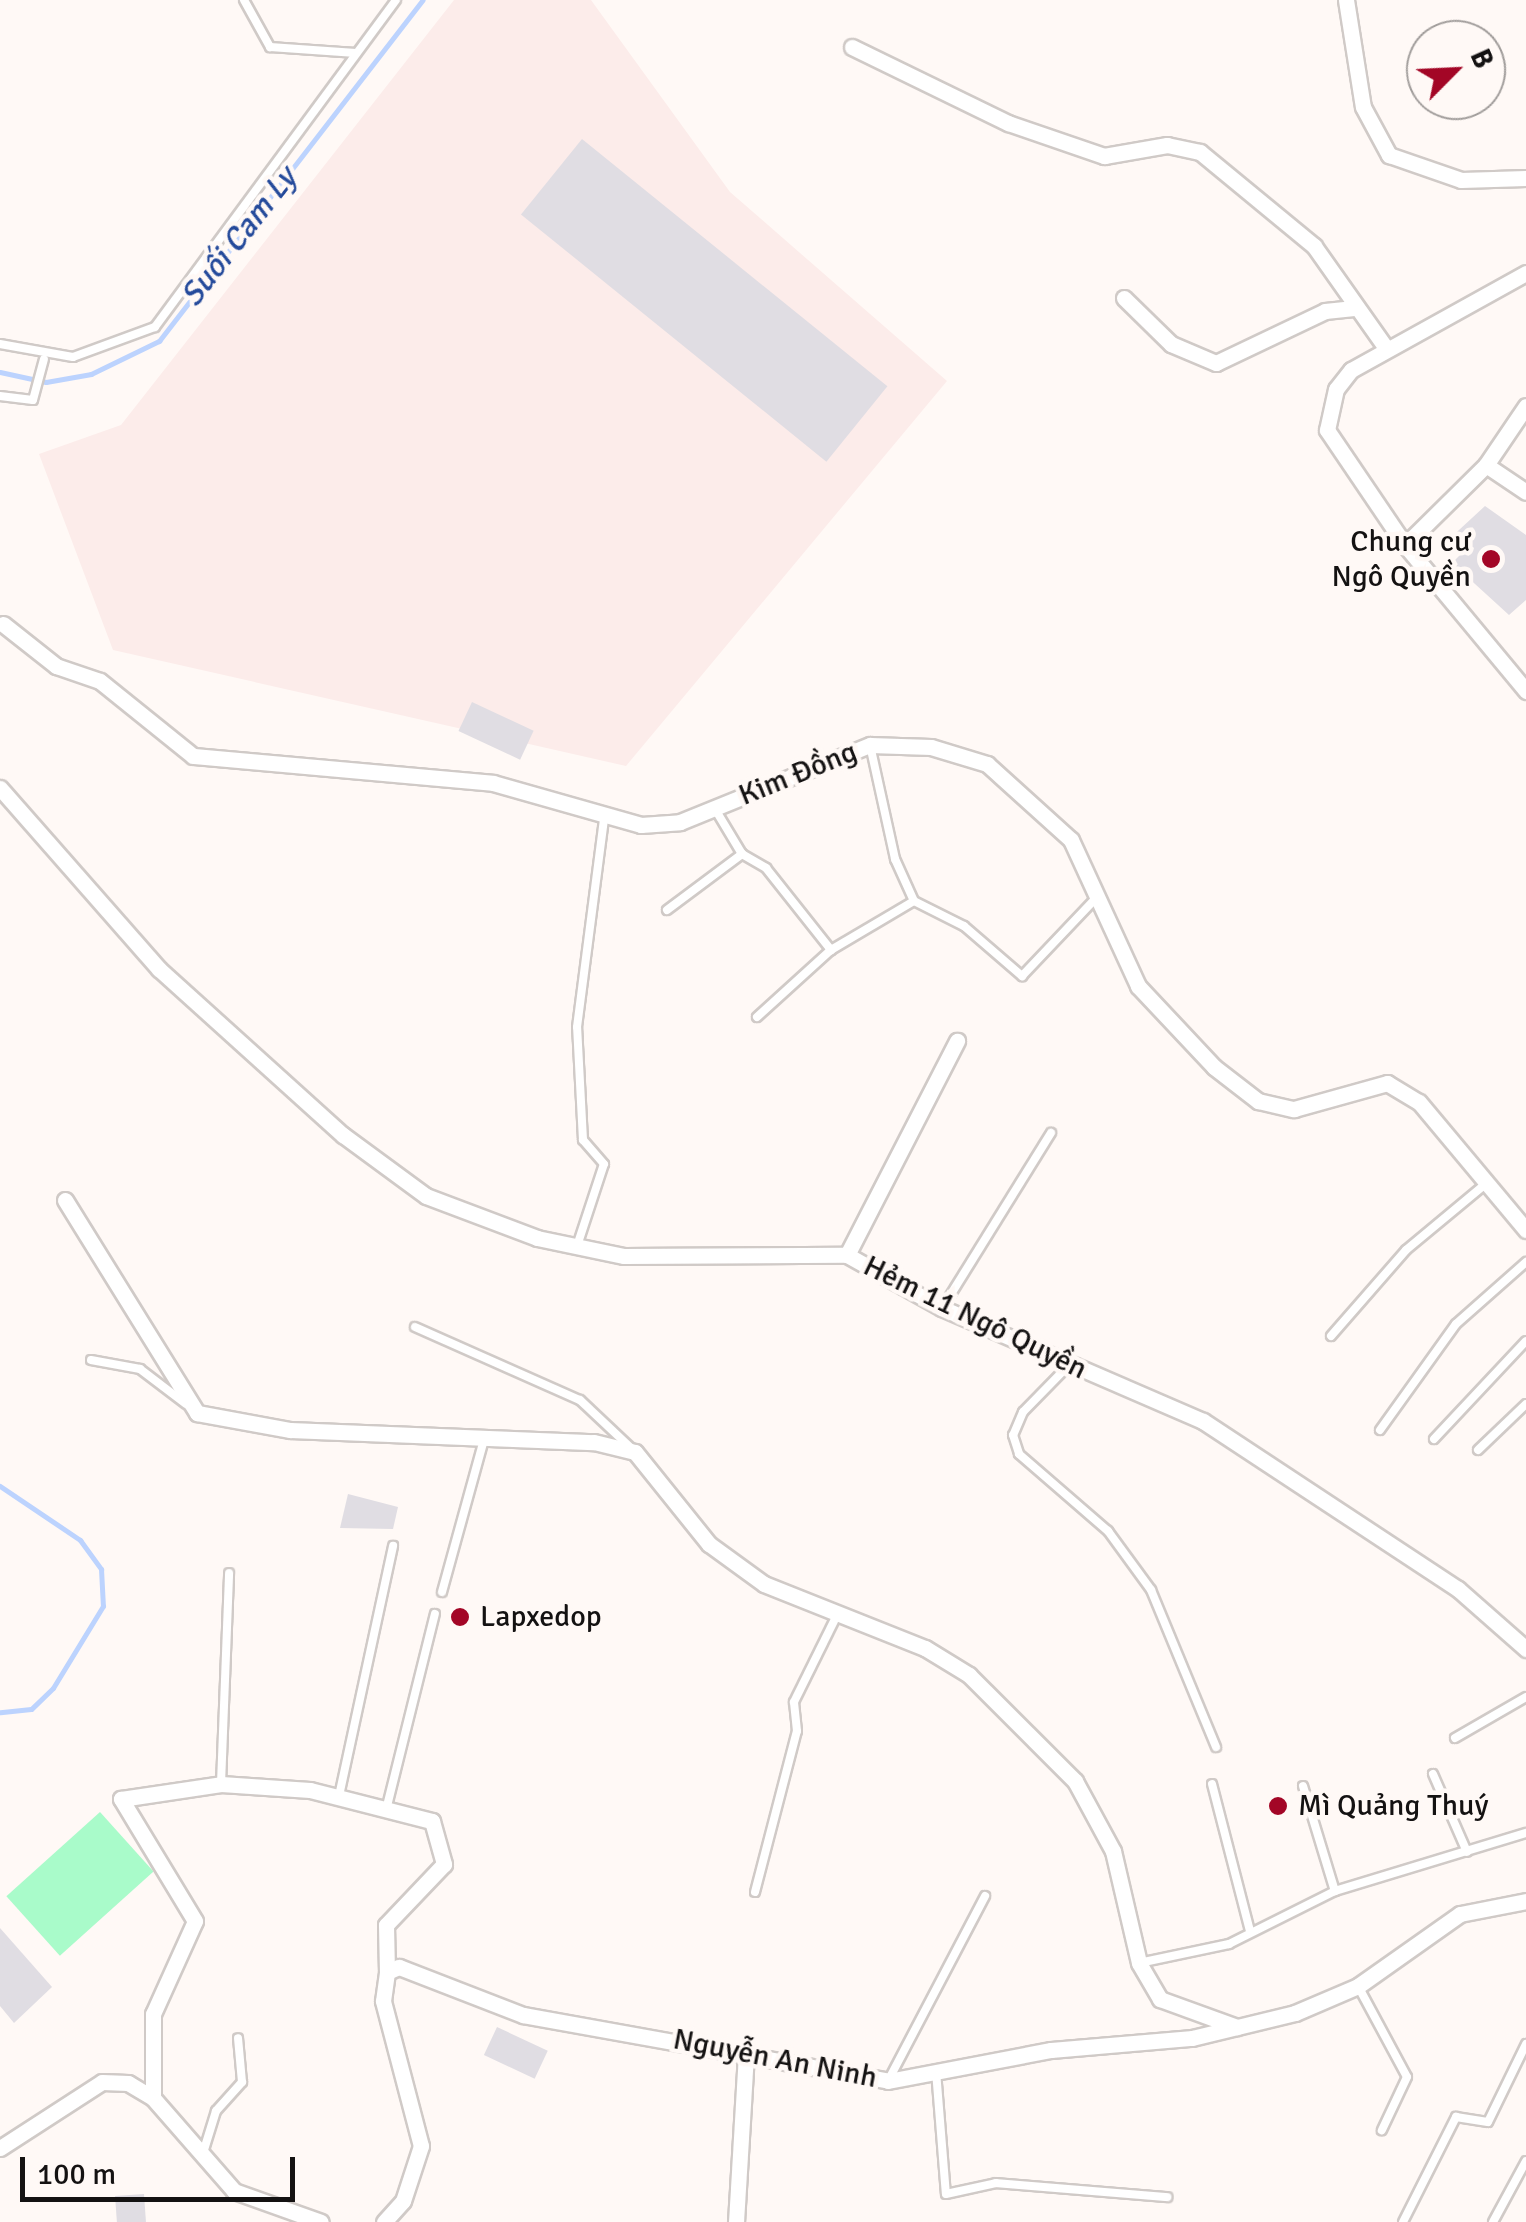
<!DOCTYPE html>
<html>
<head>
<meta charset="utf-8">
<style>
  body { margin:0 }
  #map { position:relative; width:1526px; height:2222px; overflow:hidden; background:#fff9f6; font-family:Signika,sans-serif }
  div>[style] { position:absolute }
  .industrial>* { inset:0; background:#fcecea }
  .green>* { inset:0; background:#a9fbca; transform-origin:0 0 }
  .stream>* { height:5px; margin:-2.5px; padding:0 2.5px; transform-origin:2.5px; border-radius:2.5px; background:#bcd3fe }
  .building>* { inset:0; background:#e0dde3; transform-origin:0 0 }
  .roads { filter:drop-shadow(2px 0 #d0cac7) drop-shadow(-2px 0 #d0cac7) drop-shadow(0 2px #d0cac7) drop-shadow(0 -2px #d0cac7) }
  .service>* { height:8px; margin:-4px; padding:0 4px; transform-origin:4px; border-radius:4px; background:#fff }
  .minor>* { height:15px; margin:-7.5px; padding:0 7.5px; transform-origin:7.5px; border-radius:7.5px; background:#fff }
  .dots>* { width:28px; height:28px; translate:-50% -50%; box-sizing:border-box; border:5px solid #fff9f6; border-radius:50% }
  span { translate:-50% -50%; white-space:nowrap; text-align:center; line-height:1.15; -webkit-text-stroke:9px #fff9f6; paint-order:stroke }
  .poi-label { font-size:30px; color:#141212 }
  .right { translate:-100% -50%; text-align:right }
  .left { translate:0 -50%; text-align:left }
  .street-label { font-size:30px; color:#141212 }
  .water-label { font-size:32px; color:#244a9b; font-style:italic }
  .north { position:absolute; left:1406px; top:20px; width:100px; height:100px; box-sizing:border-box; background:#fff9f6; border:2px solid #a19d9b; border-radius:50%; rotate:66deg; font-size:28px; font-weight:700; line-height:40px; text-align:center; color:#141212 }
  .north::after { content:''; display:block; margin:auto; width:35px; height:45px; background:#a30626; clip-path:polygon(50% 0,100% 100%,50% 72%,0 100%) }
  .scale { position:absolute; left:20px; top:2157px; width:275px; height:45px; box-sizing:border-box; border:5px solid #141212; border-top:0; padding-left:12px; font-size:30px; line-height:35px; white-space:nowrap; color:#141212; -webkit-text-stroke:8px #fff9f6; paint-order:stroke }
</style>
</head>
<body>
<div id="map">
  <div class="industrial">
    <div style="clip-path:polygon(454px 0,591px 0,730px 192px,947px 381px,626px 766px,113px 650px,39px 454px,121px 425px)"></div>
  </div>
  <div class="green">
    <div style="left:100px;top:1812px;width:80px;height:126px;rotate:48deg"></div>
  </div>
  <div class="stream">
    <div style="left:0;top:372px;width:47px;rotate:12.3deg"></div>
    <div style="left:46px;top:382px;width:46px;rotate:-10.1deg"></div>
    <div style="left:91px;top:374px;width:76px;rotate:-25.9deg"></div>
    <div style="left:159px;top:341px;width:431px;rotate:-52.3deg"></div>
    <div style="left:0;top:1486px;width:97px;rotate:34deg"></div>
    <div style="left:80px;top:1540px;width:36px;rotate:54deg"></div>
    <div style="left:101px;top:1569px;width:37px;rotate:87deg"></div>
    <div style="left:103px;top:1606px;width:96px;rotate:121.4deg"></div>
    <div style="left:53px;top:1688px;width:30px;rotate:136deg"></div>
    <div style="left:31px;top:1709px;width:31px;rotate:174deg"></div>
  </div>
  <div class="building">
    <div style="left:582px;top:139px;width:393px;height:97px;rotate:39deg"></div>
    <div style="clip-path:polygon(1485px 506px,1526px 535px,1526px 600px,1509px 615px,1452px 563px,1460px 555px,1446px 542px)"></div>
    <div style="left:472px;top:702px;width:68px;height:32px;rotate:25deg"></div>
    <div style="clip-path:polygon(348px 1494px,398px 1507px,393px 1529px,340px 1528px)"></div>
    <div style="clip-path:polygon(0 1928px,52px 1987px,14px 2023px,0 2006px)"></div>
    <div style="left:497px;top:2027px;width:56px;height:31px;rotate:25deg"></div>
    <div style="left:144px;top:2194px;width:28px;height:29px;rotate:86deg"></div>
  </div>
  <div class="roads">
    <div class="service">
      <div style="left:244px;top:0;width:54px;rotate:61deg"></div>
      <div style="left:270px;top:47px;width:86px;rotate:4deg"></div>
      <div style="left:0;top:344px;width:74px;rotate:10.1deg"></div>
      <div style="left:73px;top:357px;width:87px;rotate:-20.1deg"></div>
      <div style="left:155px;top:327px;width:406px;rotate:-53.6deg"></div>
      <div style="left:0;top:396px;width:33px;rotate:7deg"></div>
      <div style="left:33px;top:400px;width:42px;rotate:-75deg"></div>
      <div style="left:870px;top:745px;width:117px;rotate:77.6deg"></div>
      <div style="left:895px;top:859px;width:46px;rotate:65.7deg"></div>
      <div style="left:914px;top:901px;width:56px;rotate:26.6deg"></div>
      <div style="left:964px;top:926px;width:77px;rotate:40.8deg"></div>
      <div style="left:1022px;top:976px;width:110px;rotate:-46.5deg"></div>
      <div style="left:715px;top:809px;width:52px;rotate:59deg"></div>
      <div style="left:742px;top:854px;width:28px;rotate:30deg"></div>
      <div style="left:766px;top:868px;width:105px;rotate:51.6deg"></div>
      <div style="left:667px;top:910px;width:94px;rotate:-36.7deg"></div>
      <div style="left:757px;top:1017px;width:100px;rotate:-42.2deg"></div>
      <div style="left:831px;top:950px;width:96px;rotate:-30.6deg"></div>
      <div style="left:577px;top:1246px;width:86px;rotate:-71.8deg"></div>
      <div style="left:604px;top:1164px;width:32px;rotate:-131deg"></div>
      <div style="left:583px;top:1140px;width:113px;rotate:-93deg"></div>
      <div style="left:577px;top:1027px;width:210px;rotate:-82.6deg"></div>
      <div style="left:943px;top:1307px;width:205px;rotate:-58.2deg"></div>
      <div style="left:415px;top:1327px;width:180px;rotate:23.9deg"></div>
      <div style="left:580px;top:1400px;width:71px;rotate:43.3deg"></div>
      <div style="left:1331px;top:1336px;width:114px;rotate:-48.9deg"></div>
      <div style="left:1406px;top:1250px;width:107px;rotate:-39.7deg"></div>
      <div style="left:91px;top:1360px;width:50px;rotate:10.4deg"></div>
      <div style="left:140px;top:1369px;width:58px;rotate:37.3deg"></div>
      <div style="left:1068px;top:1366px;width:64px;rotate:134.4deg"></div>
      <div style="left:1023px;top:1412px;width:25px;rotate:113deg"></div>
      <div style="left:1013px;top:1435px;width:20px;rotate:72deg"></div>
      <div style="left:1019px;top:1454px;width:118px;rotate:40.9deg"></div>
      <div style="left:1108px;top:1531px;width:73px;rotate:53.9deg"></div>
      <div style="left:1151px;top:1590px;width:170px;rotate:67.5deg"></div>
      <div style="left:1380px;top:1430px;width:130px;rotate:-54.4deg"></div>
      <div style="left:1456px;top:1324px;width:94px;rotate:-41.5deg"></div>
      <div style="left:1434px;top:1439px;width:134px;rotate:-46.8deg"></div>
      <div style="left:1478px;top:1450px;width:66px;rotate:-43.8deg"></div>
      <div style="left:442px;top:1592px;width:159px;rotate:-74.6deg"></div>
      <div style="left:1455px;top:1738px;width:82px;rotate:-30deg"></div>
      <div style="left:1433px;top:1774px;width:85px;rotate:66.4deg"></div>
      <div style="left:221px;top:1784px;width:211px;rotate:-87.8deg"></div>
      <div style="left:1212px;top:1784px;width:152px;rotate:75.5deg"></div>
      <div style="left:1303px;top:1786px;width:110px;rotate:73.1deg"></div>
      <div style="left:339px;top:1796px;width:256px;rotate:-77.8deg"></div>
      <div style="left:387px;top:1806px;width:198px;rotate:-76deg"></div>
      <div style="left:755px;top:1892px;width:166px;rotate:-75.4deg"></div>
      <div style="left:797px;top:1731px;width:29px;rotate:-96deg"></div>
      <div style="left:794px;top:1702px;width:93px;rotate:-63.7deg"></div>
      <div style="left:1139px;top:1963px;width:92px;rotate:-11.9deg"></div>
      <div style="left:1229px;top:1944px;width:119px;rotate:-26.6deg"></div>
      <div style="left:1335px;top:1891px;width:200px;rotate:-16.9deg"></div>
      <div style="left:1358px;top:1986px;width:103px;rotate:61.7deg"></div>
      <div style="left:1407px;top:2077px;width:59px;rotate:115.3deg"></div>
      <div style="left:936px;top:2071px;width:123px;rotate:85.4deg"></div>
      <div style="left:946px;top:2194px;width:51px;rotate:-12.4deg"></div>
      <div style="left:996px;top:2183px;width:172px;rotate:4.7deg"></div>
      <div style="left:888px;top:2081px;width:209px;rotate:-62.3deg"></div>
      <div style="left:203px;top:2153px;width:44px;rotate:-72.8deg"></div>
      <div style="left:216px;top:2111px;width:39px;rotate:-48deg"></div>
      <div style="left:242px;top:2082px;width:44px;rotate:-95.2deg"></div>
      <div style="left:1403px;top:2222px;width:118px;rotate:-63.2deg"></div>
      <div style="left:1456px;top:2117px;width:32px;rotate:9deg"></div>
      <div style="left:1488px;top:2122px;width:87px;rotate:-64deg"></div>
      <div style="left:1493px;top:2222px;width:69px;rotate:-61.6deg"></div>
    </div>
    <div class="minor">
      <div style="left:1346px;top:0;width:108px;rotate:81deg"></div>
      <div style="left:1363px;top:107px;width:55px;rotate:61.6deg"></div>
      <div style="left:1389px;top:155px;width:76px;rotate:19.1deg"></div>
      <div style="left:1461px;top:180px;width:65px;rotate:-1.8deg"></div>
      <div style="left:852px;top:47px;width:174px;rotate:26deg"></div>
      <div style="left:1008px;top:123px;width:102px;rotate:19deg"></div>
      <div style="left:1104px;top:156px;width:64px;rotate:-9.9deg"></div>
      <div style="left:1167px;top:145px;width:34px;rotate:12deg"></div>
      <div style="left:1200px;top:152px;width:148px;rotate:39.5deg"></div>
      <div style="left:1314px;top:246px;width:125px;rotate:54.8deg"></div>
      <div style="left:1526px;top:273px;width:200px;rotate:151deg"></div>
      <div style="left:1351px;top:370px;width:24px;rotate:128deg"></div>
      <div style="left:1336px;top:389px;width:42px;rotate:102.4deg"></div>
      <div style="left:1327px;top:430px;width:139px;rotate:55.9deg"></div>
      <div style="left:1405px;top:545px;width:190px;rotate:50.3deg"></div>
      <div style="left:1124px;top:298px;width:66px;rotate:44.4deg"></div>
      <div style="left:1171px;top:344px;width:49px;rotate:22.9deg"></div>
      <div style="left:1216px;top:363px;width:121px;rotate:-25.5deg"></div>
      <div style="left:1325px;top:311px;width:29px;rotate:-6deg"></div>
      <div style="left:1486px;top:465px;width:48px;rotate:34deg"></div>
      <div style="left:1405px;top:545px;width:114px;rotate:-44.6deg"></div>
      <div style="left:1486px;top:465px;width:71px;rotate:-55.9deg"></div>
      <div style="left:3px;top:624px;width:68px;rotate:38.4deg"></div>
      <div style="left:56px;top:666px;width:46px;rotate:18.8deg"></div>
      <div style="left:100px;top:681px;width:119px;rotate:38.9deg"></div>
      <div style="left:193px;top:756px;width:301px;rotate:5.1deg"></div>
      <div style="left:493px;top:783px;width:154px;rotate:15.8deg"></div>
      <div style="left:641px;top:825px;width:39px;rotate:-4deg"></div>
      <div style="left:680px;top:822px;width:205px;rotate:-22.1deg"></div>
      <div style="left:870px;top:745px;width:61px;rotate:1.9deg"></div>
      <div style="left:931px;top:747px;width:59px;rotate:16.9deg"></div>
      <div style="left:987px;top:764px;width:113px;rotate:42.1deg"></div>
      <div style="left:1071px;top:840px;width:161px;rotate:65.3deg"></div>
      <div style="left:1138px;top:986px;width:111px;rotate:46.8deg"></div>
      <div style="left:1214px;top:1067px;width:56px;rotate:37.7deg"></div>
      <div style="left:1258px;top:1101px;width:37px;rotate:13deg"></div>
      <div style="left:1294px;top:1109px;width:97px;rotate:-15.6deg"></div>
      <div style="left:1387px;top:1083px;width:37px;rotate:31deg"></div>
      <div style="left:1419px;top:1102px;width:167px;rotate:50.1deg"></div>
      <div style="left:0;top:788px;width:241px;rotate:48.7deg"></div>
      <div style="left:159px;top:969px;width:248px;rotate:42.1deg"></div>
      <div style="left:343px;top:1135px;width:103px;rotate:36.3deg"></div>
      <div style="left:426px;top:1196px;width:119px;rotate:20.7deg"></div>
      <div style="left:537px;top:1238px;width:89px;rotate:11.7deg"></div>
      <div style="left:624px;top:1256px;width:223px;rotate:-0.3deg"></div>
      <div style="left:847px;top:1255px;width:109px;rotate:29.2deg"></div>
      <div style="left:942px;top:1308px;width:284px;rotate:23.4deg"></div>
      <div style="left:1203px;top:1421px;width:305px;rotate:33.4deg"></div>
      <div style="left:1458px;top:1589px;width:91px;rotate:41.4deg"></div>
      <div style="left:65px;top:1200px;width:251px;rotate:58.2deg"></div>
      <div style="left:197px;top:1413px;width:95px;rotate:10.4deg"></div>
      <div style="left:290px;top:1430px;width:304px;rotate:2.3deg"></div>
      <div style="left:594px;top:1442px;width:42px;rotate:13.7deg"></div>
      <div style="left:635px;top:1452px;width:118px;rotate:51.2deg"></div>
      <div style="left:709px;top:1544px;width:68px;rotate:36deg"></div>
      <div style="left:764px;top:1584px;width:173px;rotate:21.7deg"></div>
      <div style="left:925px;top:1648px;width:52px;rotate:31.5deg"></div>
      <div style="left:969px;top:1675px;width:150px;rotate:45deg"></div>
      <div style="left:1075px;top:1781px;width:80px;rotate:61.5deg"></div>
      <div style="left:1113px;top:1851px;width:115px;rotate:76.9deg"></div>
      <div style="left:1139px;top:1963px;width:42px;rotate:59.7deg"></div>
      <div style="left:1160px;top:1999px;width:82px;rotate:20deg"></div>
      <div style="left:847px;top:1255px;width:241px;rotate:-62.8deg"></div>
      <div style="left:153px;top:2098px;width:84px;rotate:-90deg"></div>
      <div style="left:153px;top:2014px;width:102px;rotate:-65.7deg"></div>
      <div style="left:195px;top:1921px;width:143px;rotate:-121.2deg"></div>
      <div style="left:121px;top:1799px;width:101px;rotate:-8.5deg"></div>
      <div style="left:221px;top:1784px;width:89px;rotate:3.9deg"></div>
      <div style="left:310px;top:1790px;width:126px;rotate:14.3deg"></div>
      <div style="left:432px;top:1821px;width:45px;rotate:74.4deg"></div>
      <div style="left:444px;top:1864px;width:84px;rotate:133.6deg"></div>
      <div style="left:386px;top:1925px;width:47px;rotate:88.8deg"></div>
      <div style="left:0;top:2148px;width:121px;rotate:-32.9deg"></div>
      <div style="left:102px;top:2082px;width:26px;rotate:2deg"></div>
      <div style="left:128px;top:2083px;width:29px;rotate:31deg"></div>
      <div style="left:153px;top:2098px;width:123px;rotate:48.9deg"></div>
      <div style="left:234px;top:2191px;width:92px;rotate:19.6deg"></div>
      <div style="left:384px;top:2222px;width:28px;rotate:-48deg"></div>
      <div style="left:403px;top:2201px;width:58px;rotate:-71.9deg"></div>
      <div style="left:421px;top:2146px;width:150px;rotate:-104.7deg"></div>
      <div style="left:383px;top:2001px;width:29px;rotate:-82deg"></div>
      <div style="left:387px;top:1972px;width:13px;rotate:-23deg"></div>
      <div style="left:399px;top:1967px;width:133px;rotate:21.2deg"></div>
      <div style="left:523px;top:2015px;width:371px;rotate:10.2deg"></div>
      <div style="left:888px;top:2081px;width:166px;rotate:-10.8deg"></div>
      <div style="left:1051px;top:2050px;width:142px;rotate:-4.9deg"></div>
      <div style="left:1192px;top:2038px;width:106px;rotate:-13.6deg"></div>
      <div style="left:1295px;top:2013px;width:69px;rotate:-23.2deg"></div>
      <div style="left:1358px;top:1986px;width:125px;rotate:-35.2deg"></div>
      <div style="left:1460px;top:1914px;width:67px;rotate:-11.1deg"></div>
      <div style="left:736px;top:2222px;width:167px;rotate:-86.6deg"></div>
    </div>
  </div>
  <div class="dots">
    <div style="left:1491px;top:559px;background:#a30626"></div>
    <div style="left:460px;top:1617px;background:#a30626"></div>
    <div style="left:1278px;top:1806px;background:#a30626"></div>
  </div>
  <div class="poi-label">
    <span class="right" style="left:1471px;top:559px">Chung cư<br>Ngô Quyền</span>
    <span class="left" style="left:480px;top:1617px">Lapxedop</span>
    <span class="left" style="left:1298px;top:1806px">Mì Quảng Thuý</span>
  </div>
  <div class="street-label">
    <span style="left:798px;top:774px;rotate:-22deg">Kim Đồng</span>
    <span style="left:975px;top:1318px;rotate:26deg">Hẻm 11 Ngô Quyền</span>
    <span style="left:775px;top:2059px;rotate:11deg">Nguyễn An Ninh</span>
  </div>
  <div class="water-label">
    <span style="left:239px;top:237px;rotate:-52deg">Suối Cam Ly</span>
  </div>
  <div class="north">B</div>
  <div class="scale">100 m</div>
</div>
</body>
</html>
